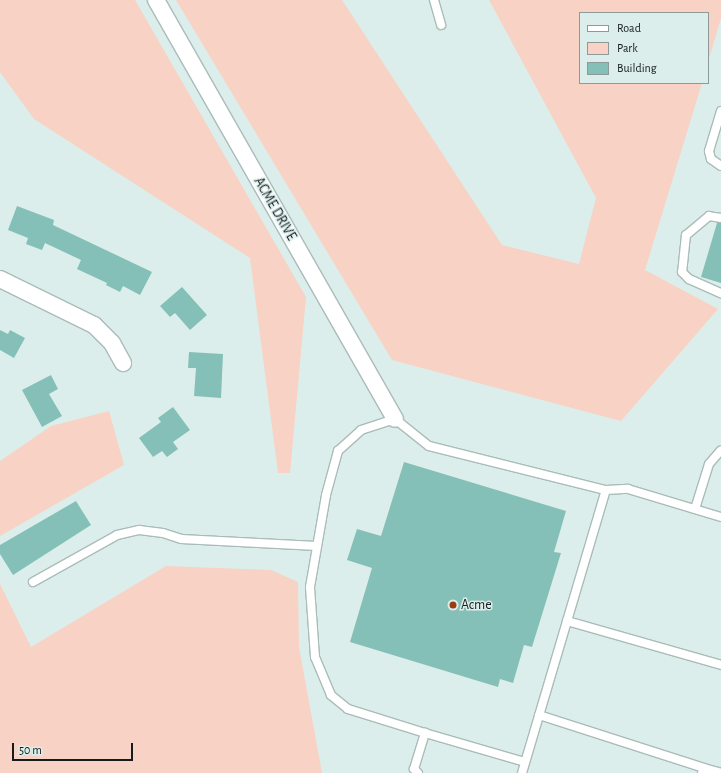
<!DOCTYPE html>
<html>
<head>
<meta charset="utf-8">
<style>
  body { margin:0 }
  #map { position:relative; width:721px; height:773px; overflow:hidden; background:#dceeeb; font-family:"Alegreya Sans",sans-serif }
  div>[style] { position:absolute }
  .green>* { inset:0; background:#f8d2c4 }
  .building>* { inset:0; background:#84c0b7 }
  .roads { filter:drop-shadow(1px 0 #aabcb9) drop-shadow(-1px 0 #aabcb9) drop-shadow(0 1px #aabcb9) drop-shadow(0 -1px #aabcb9) }
  .lane>* { height:8px; margin:-4px; padding:0 4px; transform-origin:4px; border-radius:4px; background:#fff }
  .street>* { height:16px; margin:-8px; padding:0 8px; transform-origin:8px; border-radius:8px; background:#fff }
  .dots>* { width:11px; height:11px; translate:-50% -50%; box-sizing:border-box; border:2px solid #dceeeb; border-radius:50% }
  span { translate:-50% -50%; white-space:nowrap; text-align:center; line-height:1.15; -webkit-text-stroke:3px #dceeeb; paint-order:stroke }
  .street-label { font-size:14px; color:#161c1b }
  .poi-label { font-size:14px; color:#161c1b }
  .left { translate:0 -50%; text-align:left }
  .legend { position:absolute; left:579px; top:12px; width:130px; height:72px; box-sizing:border-box; background:#dceeeb; border:1px solid #8d9a98; margin:0; padding:5px 7px; list-style:none; font-size:12px; color:#161c1b }
  .legend li { display:flex; align-items:center; gap:8px; height:20px }
  .legend b { width:20px; border:1px solid #8d9a98 }
  .scale { position:absolute; left:12px; top:743px; width:121px; height:18px; box-sizing:border-box; border:2px solid #161c1b; border-top:0; padding-left:5px; font-size:12px; line-height:14px; white-space:nowrap; color:#161c1b; -webkit-text-stroke:3px #dceeeb; paint-order:stroke }
</style>
</head>
<body>
<div id="map">
  <div class="green">
    <div style="clip-path:polygon(0 0,135px 0,306px 297px,290px 473px,278px 473px,250px 258px,34px 119px,0 72px)"></div>
    <div style="clip-path:polygon(176px 0,342px 0,502px 245px,579px 264px,596px 198px,489px 0,721px 0,721px 18px,708px 62px,708px 13px,580px 13px,580px 83px,702px 83px,645px 270px,718px 309px,621px 421px,392px 360px)"></div>
    <div style="clip-path:polygon(109px 411px,124px 465px,0 536px,0 461px,51px 426px)"></div>
    <div style="clip-path:polygon(166px 566px,271px 570px,298px 582px,299px 647px,322px 773px,0 773px,0 584px,31px 647px)"></div>
  </div>
  <div class="building">
    <div style="clip-path:polygon(17px 206px,54px 220px,53px 225px,152px 272px,140px 295px,123px 286px,120px 292px,106px 285px,107px 283px,77px 269px,81px 260px,45px 243px,42px 250px,26px 244px,28px 238px,8px 230px)"></div>
    <div style="clip-path:polygon(717px 223px,721px 223px,721px 283px,701px 277px)"></div>
    <div style="clip-path:polygon(182px 287px,207px 315px,190px 330px,175px 313px,170px 317px,160px 306px)"></div>
    <div style="clip-path:polygon(0 330px,8px 334px,10px 330px,25px 338px,14px 358px,0 350px)"></div>
    <div style="clip-path:polygon(189px 352px,223px 354px,221px 398px,194px 396px,196px 368px,188px 368px)"></div>
    <div style="clip-path:polygon(51px 375px,58px 389px,49px 394px,62px 416px,42px 427px,22px 390px)"></div>
    <div style="clip-path:polygon(173px 407px,190px 430px,173px 442px,178px 449px,167px 457px,162px 451px,153px 457px,139px 438px,161px 422px,158px 418px)"></div>
    <div style="clip-path:polygon(404px 462px,566px 511px,554px 552px,561px 553px,532px 647px,524px 645px,513px 683px,500px 679px,498px 687px,350px 642px,372px 568px,347px 560px,357px 529px,381px 536px)"></div>
    <div style="clip-path:polygon(76px 501px,91px 525px,13px 575px,0 554px,0 545px)"></div>
  </div>
  <div class="roads">
    <div class="lane">
      <div style="left:434px;top:0;width:26px;rotate:74deg"></div>
      <div style="left:721px;top:111px;width:42px;rotate:106.7deg"></div>
      <div style="left:709px;top:151px;width:8px;rotate:76deg"></div>
      <div style="left:711px;top:159px;width:12px;rotate:35deg"></div>
      <div style="left:721px;top:218px;width:12px;rotate:-171deg"></div>
      <div style="left:709px;top:216px;width:30px;rotate:140deg"></div>
      <div style="left:686px;top:235px;width:37px;rotate:96deg"></div>
      <div style="left:682px;top:272px;width:10px;rotate:45deg"></div>
      <div style="left:689px;top:279px;width:35px;rotate:24deg"></div>
      <div style="left:695px;top:509px;width:47px;rotate:-72.7deg"></div>
      <div style="left:709px;top:464px;width:18px;rotate:-49deg"></div>
      <div style="left:33px;top:582px;width:96px;rotate:-29.2deg"></div>
      <div style="left:117px;top:535px;width:23px;rotate:-13deg"></div>
      <div style="left:139px;top:530px;width:24px;rotate:7deg"></div>
      <div style="left:163px;top:533px;width:19px;rotate:18deg"></div>
      <div style="left:181px;top:539px;width:136px;rotate:2.9deg"></div>
      <div style="left:567px;top:621px;width:160px;rotate:15.9deg"></div>
      <div style="left:539px;top:715px;width:173px;rotate:17.8deg"></div>
      <div style="left:425px;top:733px;width:104px;rotate:16.2deg"></div>
      <div style="left:418px;top:773px;width:6px;rotate:-135deg"></div>
      <div style="left:414px;top:769px;width:38px;rotate:-73deg"></div>
      <div style="left:425px;top:733px;width:81px;rotate:-162.7deg"></div>
      <div style="left:348px;top:709px;width:22px;rotate:-141deg"></div>
      <div style="left:331px;top:695px;width:41px;rotate:-112.8deg"></div>
      <div style="left:315px;top:657px;width:70px;rotate:-94.1deg"></div>
      <div style="left:310px;top:587px;width:93px;rotate:-80.1deg"></div>
      <div style="left:326px;top:495px;width:46px;rotate:-74.7deg"></div>
      <div style="left:338px;top:451px;width:31px;rotate:-42deg"></div>
      <div style="left:361px;top:430px;width:36px;rotate:-18deg"></div>
      <div style="left:395px;top:419px;width:43px;rotate:38.5deg"></div>
      <div style="left:429px;top:446px;width:182px;rotate:14deg"></div>
      <div style="left:606px;top:490px;width:22px;rotate:-3deg"></div>
      <div style="left:628px;top:489px;width:97px;rotate:16.8deg"></div>
      <div style="left:522px;top:773px;width:295px;rotate:-73.5deg"></div>
      <div style="left:702px;top:773px;width:5px;rotate:-68deg"></div>
      <div style="left:704px;top:768px;width:18px;rotate:16deg"></div>
    </div>
    <div class="street">
      <div style="left:156px;top:0;width:482px;rotate:60.3deg"></div>
      <div style="left:0;top:279px;width:105px;rotate:26.1deg"></div>
      <div style="left:94px;top:325px;width:25px;rotate:45deg"></div>
      <div style="left:112px;top:343px;width:23px;rotate:61deg"></div>
    </div>
  </div>
  <div class="dots">
    <div style="left:453px;top:605px;background:#9f3a0a"></div>
  </div>
  <div class="street-label">
    <span style="left:275px;top:209px;rotate:60deg">ACME DRIVE</span>
  </div>
  <div class="poi-label">
    <span class="left" style="left:461px;top:605px">Acme</span>
  </div>
  <ul class="legend">
  <li><b style="height:5px;background:#fff"></b>Road</li>
  <li><b style="height:11px;background:#f8d2c4"></b>Park</li>
  <li><b style="height:11px;background:#84c0b7"></b>Building</li>
  </ul>
  <div class="scale">50 m</div>
</div>
</body>
</html>
